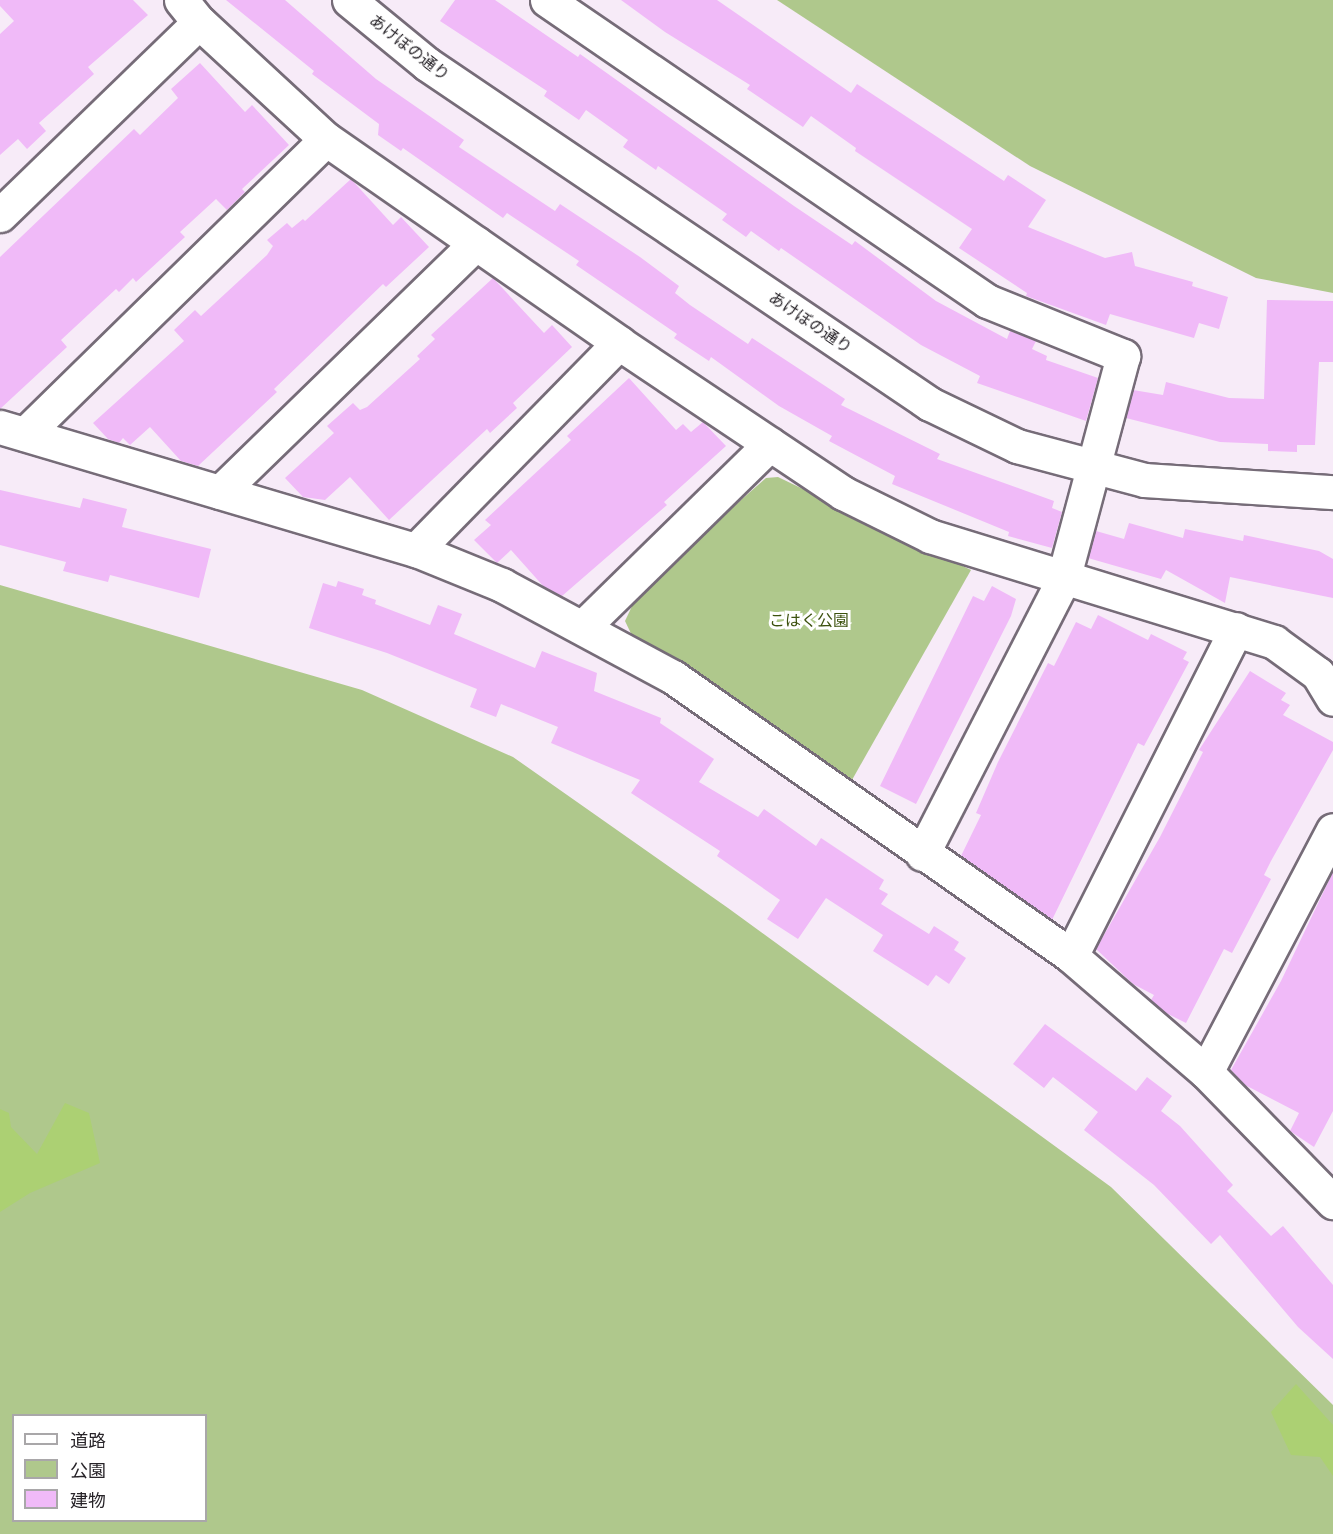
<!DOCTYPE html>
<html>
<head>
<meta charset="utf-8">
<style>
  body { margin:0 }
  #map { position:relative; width:1333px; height:1534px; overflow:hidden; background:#f7ebf8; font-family:"Roboto Condensed","Noto Sans JP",sans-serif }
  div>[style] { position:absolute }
  .green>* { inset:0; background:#afc88c }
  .forest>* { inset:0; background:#acd073 }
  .building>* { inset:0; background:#f0baf8 }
  .roads { filter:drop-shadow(2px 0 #766c78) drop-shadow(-2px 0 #766c78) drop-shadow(0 2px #766c78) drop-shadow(0 -2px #766c78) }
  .minor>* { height:33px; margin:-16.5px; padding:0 16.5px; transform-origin:16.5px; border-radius:16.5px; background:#fff }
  span { translate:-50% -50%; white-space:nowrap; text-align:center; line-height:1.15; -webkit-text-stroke:6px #fff; paint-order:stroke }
  .street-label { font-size:16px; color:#282429 }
  .park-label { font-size:16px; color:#3d520f }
  .legend { position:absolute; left:12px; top:1414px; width:195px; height:108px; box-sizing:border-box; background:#fff; border:2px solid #a9a7a9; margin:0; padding:8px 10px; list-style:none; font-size:18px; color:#282429 }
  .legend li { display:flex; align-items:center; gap:12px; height:30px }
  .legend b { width:30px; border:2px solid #a9a7a9 }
</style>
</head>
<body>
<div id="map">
  <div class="green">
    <div style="clip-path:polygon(777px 0,1333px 0,1333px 293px,1256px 278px,1030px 166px)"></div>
    <div style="clip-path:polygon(778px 477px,971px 570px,848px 787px,636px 644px,625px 621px,633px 604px,716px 522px,766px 478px)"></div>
    <div style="clip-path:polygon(evenodd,0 585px,362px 690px,513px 757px,728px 908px,1111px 1187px,1333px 1405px,1333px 1534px,0 1534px,0 585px,14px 1416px,206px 1416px,206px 1520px,14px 1520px,14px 1416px)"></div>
  </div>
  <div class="forest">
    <div style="clip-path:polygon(65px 1103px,89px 1113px,100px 1163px,30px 1193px,0 1212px,0 1109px,9px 1113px,11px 1127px,37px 1154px)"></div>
    <div style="clip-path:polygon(1296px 1384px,1333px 1425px,1333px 1476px,1320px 1457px,1291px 1455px,1271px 1412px)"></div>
  </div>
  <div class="building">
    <div style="clip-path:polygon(0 0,133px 0,148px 15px,88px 67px,94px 74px,39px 123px,46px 131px,27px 149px,18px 139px,0 155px,0 34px,14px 21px,0 6px)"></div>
    <div style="clip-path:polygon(226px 0,285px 0,376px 79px,464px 140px,459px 147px,555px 211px,560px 204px,640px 257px,679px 286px,675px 293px,690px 305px,748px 344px,752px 338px,845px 399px,841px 405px,940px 454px,937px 459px,1054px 501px,1052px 508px,1062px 512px,1052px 548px,1008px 536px,1009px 532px,892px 484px,895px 476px,829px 441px,832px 436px,779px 406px,711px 357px,709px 361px,674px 338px,677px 334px,576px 265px,579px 261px,507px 213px,503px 218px,403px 148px,401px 151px,378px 135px,379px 124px,312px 74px,314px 71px)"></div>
    <div style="clip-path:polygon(455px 0,495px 0,578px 57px,580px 54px,794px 206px,852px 245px,855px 241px,936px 301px,1007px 339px,1010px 331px,1036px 341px,1032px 349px,1047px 356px,1046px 360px,1098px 378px,1086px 421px,977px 383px,980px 376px,921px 345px,781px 248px,779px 251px,751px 231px,746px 237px,722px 220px,727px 214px,658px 166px,656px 170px,623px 147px,628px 140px,586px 110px,579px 120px,544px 96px,547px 91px,440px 21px)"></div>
    <div style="clip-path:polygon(621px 0,717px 0,851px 93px,857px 84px,1004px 181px,1008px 175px,1046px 200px,1028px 227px,1105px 258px,1132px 252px,1135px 266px,1193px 282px,1192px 286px,1228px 297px,1219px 329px,1199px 323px,1194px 338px,1110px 314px,1106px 325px,1026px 296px,1027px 293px,959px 248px,972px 229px,855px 151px,856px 148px,811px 116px,803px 127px,747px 89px,750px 85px,665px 32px)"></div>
    <div style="clip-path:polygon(200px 63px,245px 112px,252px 105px,289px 145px,242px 189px,245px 192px,227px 210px,216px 199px,180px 232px,185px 237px,136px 282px,133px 278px,119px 292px,116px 289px,61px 340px,67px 347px,0 409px,0 257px,134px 129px,140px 135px,178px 98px,171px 89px)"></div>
    <div style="clip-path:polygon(351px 179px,393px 225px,401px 217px,429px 247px,386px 287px,383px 284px,274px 389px,277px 392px,198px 466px,181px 461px,150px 427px,130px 445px,123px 438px,119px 443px,108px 439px,93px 423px,184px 341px,174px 330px,195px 310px,201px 316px,267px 255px,273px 246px,267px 240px,287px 223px,292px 228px,303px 219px,305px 221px)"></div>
    <div style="clip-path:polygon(493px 278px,544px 333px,552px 325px,572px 347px,513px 403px,517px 408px,490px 433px,487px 429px,389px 520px,350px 477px,325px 500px,303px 497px,285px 478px,334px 433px,327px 426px,353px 403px,360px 410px,367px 407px,420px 359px,417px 356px,435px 339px,431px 335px)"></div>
    <div style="clip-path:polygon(1267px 300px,1333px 301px,1333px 362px,1319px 362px,1315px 445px,1297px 445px,1297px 452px,1268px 451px,1268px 444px,1220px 442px,1126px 418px,1133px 390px,1163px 395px,1166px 382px,1229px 398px,1264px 399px)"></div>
    <div style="clip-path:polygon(629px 378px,676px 430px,683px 424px,691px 432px,703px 422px,726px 446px,664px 502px,667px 505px,562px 596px,544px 587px,511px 550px,497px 563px,474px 540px,491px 525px,485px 520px,571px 440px,567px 436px)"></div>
    <div style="clip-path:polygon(0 490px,80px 508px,83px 498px,127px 509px,122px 527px,211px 549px,199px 598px,110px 575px,108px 582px,63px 571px,66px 562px,0 545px)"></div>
    <div style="clip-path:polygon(1129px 523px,1183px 538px,1185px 529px,1243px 541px,1244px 535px,1319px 551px,1333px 559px,1333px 598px,1230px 577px,1225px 603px,1166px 570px,1161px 579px,1088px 558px,1096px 531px,1124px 539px)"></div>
    <div style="clip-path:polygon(338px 581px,364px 589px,362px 595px,376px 600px,375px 604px,430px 625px,438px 605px,462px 614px,454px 634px,535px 668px,542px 651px,597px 673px,594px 691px,661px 718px,660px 723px,714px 759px,699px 782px,758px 817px,764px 809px,816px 846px,821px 838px,884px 880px,879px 889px,888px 894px,881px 904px,929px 934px,934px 926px,959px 942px,954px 950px,966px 958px,949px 984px,936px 975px,928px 986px,873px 951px,883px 935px,826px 898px,798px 939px,767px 919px,780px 900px,717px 856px,720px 851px,631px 793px,640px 780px,551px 743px,558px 727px,501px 704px,496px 717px,470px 707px,477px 689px,387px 653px,309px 628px,323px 583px,336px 587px)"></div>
    <div style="clip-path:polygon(992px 586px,1016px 599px,1011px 616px,916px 804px,880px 786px,973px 596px,984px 601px)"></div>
    <div style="clip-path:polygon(1098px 615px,1148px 640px,1151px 634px,1187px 652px,1183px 659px,1189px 662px,1144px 746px,1138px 743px,1052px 920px,961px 856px,981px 815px,976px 813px,998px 762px,1048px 663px,1054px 666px,1076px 622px,1091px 629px)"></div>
    <div style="clip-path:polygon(1250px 671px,1286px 693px,1281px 700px,1290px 705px,1283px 715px,1333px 742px,1333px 750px,1271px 861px,1264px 875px,1271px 879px,1232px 953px,1224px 949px,1186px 1023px,1164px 1012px,1151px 1000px,1154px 995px,1133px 984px,1096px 949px,1160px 837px,1203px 752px,1199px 750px)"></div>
    <div style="clip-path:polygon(1333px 872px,1333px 1111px,1314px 1147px,1290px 1131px,1299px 1113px,1245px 1085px,1231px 1070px,1281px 981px)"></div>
    <div style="clip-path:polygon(1045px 1024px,1136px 1091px,1147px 1077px,1172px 1096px,1161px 1111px,1180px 1126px,1233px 1185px,1227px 1191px,1271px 1236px,1283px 1226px,1333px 1285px,1333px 1359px,1298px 1327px,1220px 1235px,1211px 1244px,1154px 1185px,1084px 1130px,1098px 1112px,1053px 1077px,1044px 1088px,1013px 1064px)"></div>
  </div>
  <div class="roads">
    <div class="minor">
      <div style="left:181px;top:0;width:28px;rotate:51deg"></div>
      <div style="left:199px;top:22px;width:173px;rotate:42.7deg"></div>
      <div style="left:326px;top:139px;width:357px;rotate:34.8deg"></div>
      <div style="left:619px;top:343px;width:270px;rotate:33.8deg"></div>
      <div style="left:843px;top:493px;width:97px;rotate:26.3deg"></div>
      <div style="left:930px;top:536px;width:360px;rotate:17.1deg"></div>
      <div style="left:1274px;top:642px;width:54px;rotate:36deg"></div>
      <div style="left:1318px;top:674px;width:29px;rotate:59deg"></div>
      <div style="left:349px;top:0;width:101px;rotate:39.4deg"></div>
      <div style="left:427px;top:64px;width:607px;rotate:34.06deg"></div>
      <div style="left:930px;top:404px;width:97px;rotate:25.8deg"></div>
      <div style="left:1017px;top:446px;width:132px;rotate:14.9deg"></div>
      <div style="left:1145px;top:480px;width:188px;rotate:3.7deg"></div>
      <div style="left:547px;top:0;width:533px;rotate:34.38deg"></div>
      <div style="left:987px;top:301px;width:147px;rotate:22deg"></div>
      <div style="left:1123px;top:356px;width:232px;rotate:105deg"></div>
      <div style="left:1063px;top:580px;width:308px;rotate:117.2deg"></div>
      <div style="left:0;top:215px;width:277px;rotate:-44.1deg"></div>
      <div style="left:0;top:427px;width:434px;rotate:16.5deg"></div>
      <div style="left:416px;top:550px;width:93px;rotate:22.1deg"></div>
      <div style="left:502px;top:585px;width:194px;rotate:28.3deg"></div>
      <div style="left:673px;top:677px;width:486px;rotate:35deg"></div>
      <div style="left:1071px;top:956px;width:178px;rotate:40.7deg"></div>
      <div style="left:1206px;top:1072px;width:182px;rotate:45.7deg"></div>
      <div style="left:25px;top:434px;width:421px;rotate:-44.4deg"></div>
      <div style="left:220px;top:492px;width:357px;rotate:-44.2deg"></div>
      <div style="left:416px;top:550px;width:290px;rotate:-45.6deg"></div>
      <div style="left:584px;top:626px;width:260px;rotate:-44.4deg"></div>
      <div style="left:1071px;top:956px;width:366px;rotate:-63.2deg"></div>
      <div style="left:1206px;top:1072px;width:273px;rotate:-62.3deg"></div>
    </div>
  </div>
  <div class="street-label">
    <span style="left:409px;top:48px;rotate:38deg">あけぼの通り</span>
    <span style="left:810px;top:323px;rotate:34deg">あけぼの通り</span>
  </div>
  <div class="park-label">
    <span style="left:809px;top:621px">こはく公園</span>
  </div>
  <ul class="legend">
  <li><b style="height:8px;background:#fff"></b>道路</li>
  <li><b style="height:16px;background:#afc88c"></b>公園</li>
  <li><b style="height:16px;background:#f0baf8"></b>建物</li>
  </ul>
</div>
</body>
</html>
